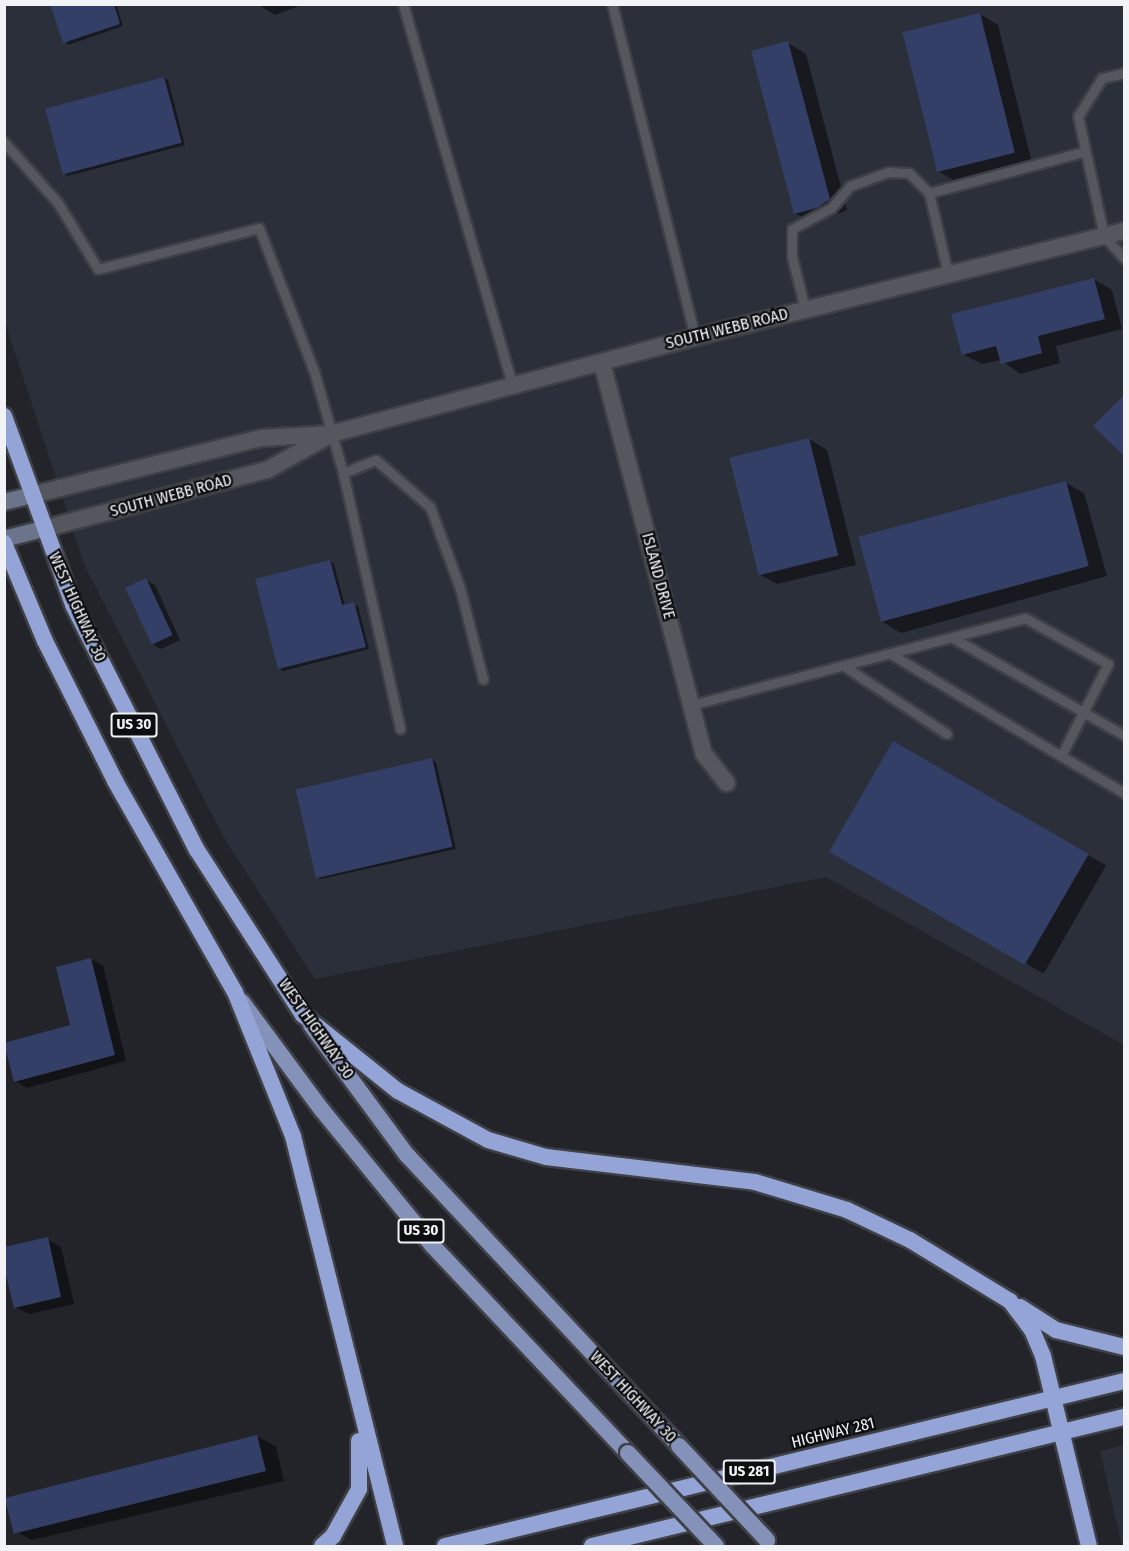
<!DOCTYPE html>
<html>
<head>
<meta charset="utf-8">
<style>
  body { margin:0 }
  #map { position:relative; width:1129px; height:1551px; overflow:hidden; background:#22242a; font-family:"Fira Sans Condensed",sans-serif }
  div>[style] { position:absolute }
  .built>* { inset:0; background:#2b2f3a }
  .shadow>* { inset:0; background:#0007; transform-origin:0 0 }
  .building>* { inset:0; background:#343f68; transform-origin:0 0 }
  .roads { filter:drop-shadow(2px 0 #3e4045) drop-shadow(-2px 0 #3e4045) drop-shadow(0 2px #3e4045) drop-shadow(0 -2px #3e4045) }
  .service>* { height:9px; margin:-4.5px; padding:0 4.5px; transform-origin:4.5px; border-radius:4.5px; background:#55575e }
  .minor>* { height:16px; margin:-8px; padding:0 8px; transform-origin:8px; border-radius:8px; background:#55575e }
  .tertiary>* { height:16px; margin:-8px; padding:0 8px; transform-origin:8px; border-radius:8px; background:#55575e }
  .secondary>* { height:16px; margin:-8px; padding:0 8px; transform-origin:8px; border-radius:8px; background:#6c748b }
  .primary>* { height:16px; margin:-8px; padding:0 8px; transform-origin:8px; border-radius:8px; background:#8491b8 }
  .trunk>* { height:16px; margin:-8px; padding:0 8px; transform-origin:8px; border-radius:8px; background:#94a4d6 }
  .bridges { filter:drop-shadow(2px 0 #3e4045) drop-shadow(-2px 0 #3e4045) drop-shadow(0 2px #3e4045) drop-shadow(0 -2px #3e4045) }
  .primary-bridge>* { height:16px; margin:-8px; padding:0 8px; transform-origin:8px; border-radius:8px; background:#8491b8 }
  span { translate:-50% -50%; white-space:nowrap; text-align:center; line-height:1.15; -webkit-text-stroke:4.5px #0d0e10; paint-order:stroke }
  .shield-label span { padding:2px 4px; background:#0d0e10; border:2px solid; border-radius:4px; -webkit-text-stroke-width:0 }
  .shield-label { font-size:15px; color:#f1f3f7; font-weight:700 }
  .street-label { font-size:16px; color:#f1f3f7 }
  .frame { position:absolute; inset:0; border:6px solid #f1f3f7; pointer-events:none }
</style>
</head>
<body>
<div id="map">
  <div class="built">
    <div style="clip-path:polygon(4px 5px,1124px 5px,1124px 1045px,826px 877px,315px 979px,224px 838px,84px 564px,5px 322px)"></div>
    <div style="clip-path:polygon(1124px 1445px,1124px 1546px,1122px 1546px,1100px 1451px)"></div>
  </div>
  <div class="shadow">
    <div style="clip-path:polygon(52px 4px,116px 4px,123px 26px,68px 45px)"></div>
    <div style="clip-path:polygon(257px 4px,304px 4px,275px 15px)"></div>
    <div style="clip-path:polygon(980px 14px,998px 25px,1032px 163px,956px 182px,938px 171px)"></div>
    <div style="clip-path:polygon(788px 43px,806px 54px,847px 210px,814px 224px,795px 213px)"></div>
    <div style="clip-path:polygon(164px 78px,168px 80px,185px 145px,68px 176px,64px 174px)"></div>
    <div style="clip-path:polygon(1094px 279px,1112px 290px,1122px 329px,1056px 346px,1060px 363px,1020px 374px,1001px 360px,982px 364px,963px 354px)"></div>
    <div style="clip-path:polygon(809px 439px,827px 450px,856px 565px,777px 584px,759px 574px)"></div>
    <div style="clip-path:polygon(1066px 483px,1084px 493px,1107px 576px,901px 633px,883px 622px)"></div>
    <div style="clip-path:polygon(330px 561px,334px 564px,345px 606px,358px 606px,369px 649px,283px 671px,279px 668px)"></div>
    <div style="clip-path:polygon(146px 580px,155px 585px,180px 640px,161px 649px,152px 644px)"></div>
    <div style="left:894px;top:743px;width:245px;height:125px;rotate:30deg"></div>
    <div style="clip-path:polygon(432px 760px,436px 762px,456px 849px,321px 879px,317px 877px)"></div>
    <div style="clip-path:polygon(91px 959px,103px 966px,126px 1061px,27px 1088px,15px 1081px,72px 1026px)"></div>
    <div style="clip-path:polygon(47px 1239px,61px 1247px,74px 1304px,29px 1314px,15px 1307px)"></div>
    <div style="clip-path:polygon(257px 1436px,276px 1447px,284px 1481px,32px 1540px,13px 1530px)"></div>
  </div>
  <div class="building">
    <div style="clip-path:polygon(50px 4px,114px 4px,120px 24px,63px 43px)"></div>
    <div style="left:980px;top:13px;width:144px;height:80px;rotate:76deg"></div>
    <div style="clip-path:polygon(788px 41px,830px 199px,817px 208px,794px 214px,751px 51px)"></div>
    <div style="left:164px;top:77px;width:68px;height:123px;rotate:75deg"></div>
    <div style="clip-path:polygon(1094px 278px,1105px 319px,1038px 336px,1042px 353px,1001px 364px,996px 346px,962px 355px,951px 314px)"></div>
    <div style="clip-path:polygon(1125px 394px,1125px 457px,1093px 426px)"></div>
    <div style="left:809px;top:438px;width:121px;height:82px;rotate:76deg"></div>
    <div style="left:1066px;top:481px;width:88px;height:215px;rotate:75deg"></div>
    <div style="clip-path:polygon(330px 560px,342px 605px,354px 602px,366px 647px,278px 669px,255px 579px)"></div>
    <div style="left:146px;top:578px;width:63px;height:23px;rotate:65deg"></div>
    <div style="left:893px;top:741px;width:226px;height:128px;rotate:30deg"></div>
    <div style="left:432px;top:758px;width:91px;height:140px;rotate:77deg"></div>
    <div style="clip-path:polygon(91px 958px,115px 1055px,14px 1082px,4px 1043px,70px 1025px,56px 967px)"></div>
    <div style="clip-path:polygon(48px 1237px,61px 1297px,14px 1308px,4px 1267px,4px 1247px)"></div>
    <div style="left:257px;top:1435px;width:37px;height:260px;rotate:76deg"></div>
  </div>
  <div class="roads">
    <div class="service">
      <div style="left:403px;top:4px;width:395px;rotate:74deg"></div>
      <div style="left:612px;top:4px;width:343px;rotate:76deg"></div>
      <div style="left:1124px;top:73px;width:23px;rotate:167deg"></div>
      <div style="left:1102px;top:78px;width:45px;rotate:122.3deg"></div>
      <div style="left:1078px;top:116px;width:123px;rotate:77.8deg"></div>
      <div style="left:1104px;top:236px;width:30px;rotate:48deg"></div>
      <div style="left:4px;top:142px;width:81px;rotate:48.5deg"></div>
      <div style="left:58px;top:203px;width:77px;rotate:58.8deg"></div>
      <div style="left:98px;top:269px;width:166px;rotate:-14.3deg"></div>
      <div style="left:259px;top:228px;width:153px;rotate:69deg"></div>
      <div style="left:314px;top:371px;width:106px;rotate:74.1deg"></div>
      <div style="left:343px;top:473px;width:262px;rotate:77.4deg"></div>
      <div style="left:929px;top:193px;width:159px;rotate:-14.9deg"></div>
      <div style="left:805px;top:309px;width:54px;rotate:-104deg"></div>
      <div style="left:792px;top:257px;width:28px;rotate:-90deg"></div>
      <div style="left:792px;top:229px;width:44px;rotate:-28.3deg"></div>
      <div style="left:831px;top:208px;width:29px;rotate:-49deg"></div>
      <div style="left:850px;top:186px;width:40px;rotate:-20.2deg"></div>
      <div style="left:888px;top:172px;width:21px;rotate:3deg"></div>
      <div style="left:909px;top:173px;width:28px;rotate:45deg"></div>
      <div style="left:929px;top:193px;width:83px;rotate:76.8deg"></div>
      <div style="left:343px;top:473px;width:35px;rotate:-22deg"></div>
      <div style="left:376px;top:460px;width:72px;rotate:41deg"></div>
      <div style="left:430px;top:507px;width:86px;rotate:69.7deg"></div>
      <div style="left:460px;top:588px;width:94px;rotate:75.8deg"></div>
      <div style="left:953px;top:638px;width:197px;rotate:29.6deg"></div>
      <div style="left:844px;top:666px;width:123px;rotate:33.4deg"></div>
      <div style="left:691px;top:705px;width:345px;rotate:-14.6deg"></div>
      <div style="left:1025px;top:618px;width:95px;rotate:29deg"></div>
      <div style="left:1108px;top:664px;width:103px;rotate:117.1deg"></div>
      <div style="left:1061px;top:756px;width:198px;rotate:-149deg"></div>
      <div style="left:1061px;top:756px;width:73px;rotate:30.4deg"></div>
    </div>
    <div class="minor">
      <div style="left:602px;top:363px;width:404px;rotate:75.4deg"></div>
      <div style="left:704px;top:754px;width:37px;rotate:52deg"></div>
    </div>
    <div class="tertiary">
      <div style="left:32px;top:495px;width:236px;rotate:-14deg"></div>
      <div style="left:261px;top:438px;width:70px;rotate:-3.3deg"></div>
      <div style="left:331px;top:434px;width:377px;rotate:-14.9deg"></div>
      <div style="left:695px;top:337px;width:442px;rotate:-13.9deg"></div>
      <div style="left:43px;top:529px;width:232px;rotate:-14.8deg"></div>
      <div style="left:267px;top:470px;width:72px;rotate:-29.1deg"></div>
    </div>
    <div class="secondary">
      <div style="left:4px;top:502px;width:29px;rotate:-14deg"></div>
      <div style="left:4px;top:539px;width:40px;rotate:-14.4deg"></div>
    </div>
    <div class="primary">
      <div style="left:242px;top:1002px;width:134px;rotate:53.5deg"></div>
      <div style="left:322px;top:1110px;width:174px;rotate:50.8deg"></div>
      <div style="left:432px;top:1245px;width:286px;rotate:46.7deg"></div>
      <div style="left:311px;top:1025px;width:162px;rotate:53.6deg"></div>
      <div style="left:407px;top:1155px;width:398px;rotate:46.9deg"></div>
    </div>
    <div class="trunk">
      <div style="left:4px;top:416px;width:201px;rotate:69.9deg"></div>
      <div style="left:73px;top:605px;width:275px;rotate:63.2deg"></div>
      <div style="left:197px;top:850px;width:196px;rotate:57.3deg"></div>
      <div style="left:303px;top:1015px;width:122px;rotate:38.7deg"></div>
      <div style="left:398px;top:1091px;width:102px;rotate:28.6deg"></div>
      <div style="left:488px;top:1140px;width:60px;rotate:16.3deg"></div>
      <div style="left:546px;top:1157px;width:210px;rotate:6.8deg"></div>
      <div style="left:755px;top:1182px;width:96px;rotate:16.9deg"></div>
      <div style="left:847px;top:1210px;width:70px;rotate:25.5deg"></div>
      <div style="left:910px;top:1240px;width:117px;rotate:31.4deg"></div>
      <div style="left:1010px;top:1301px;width:36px;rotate:53deg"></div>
      <div style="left:1032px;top:1330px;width:28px;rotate:67deg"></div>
      <div style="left:1043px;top:1356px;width:195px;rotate:76.4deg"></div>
      <div style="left:4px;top:543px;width:106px;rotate:67.3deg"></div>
      <div style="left:45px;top:641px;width:157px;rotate:63.4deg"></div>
      <div style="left:115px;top:781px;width:243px;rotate:60.4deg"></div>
      <div style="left:235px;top:992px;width:155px;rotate:68.1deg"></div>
      <div style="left:293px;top:1136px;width:422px;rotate:76deg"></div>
      <div style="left:1020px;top:1307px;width:43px;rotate:32.6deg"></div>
      <div style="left:1056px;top:1330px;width:70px;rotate:14deg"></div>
      <div style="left:322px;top:1546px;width:15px;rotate:-42deg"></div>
      <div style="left:333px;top:1536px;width:54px;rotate:-61deg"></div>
      <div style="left:359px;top:1489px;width:48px;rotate:-90deg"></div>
      <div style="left:445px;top:1546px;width:699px;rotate:-13.66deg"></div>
      <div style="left:592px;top:1546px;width:547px;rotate:-13.63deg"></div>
    </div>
  </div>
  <div class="bridges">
    <div class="primary-bridge">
      <div style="left:679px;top:1446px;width:129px;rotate:46.9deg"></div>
      <div style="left:628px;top:1453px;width:128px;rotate:46.6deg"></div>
    </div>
  </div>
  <div class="shield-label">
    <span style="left:134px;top:725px">US 30</span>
    <span style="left:421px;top:1231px">US 30</span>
    <span style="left:749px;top:1472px">US 281</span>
  </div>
  <div class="street-label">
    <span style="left:727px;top:329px;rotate:-14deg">SOUTH WEBB ROAD</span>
    <span style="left:171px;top:496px;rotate:-15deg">SOUTH WEBB ROAD</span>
    <span style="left:658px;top:576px;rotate:75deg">ISLAND DRIVE</span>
    <span style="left:77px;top:607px;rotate:66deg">WEST HIGHWAY 30</span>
    <span style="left:316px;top:1029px;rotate:55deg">WEST HIGHWAY 30</span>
    <span style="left:633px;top:1397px;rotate:47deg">WEST HIGHWAY 30</span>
    <span style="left:833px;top:1433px;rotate:-14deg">HIGHWAY 281</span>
  </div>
  <div class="frame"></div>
</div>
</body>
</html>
